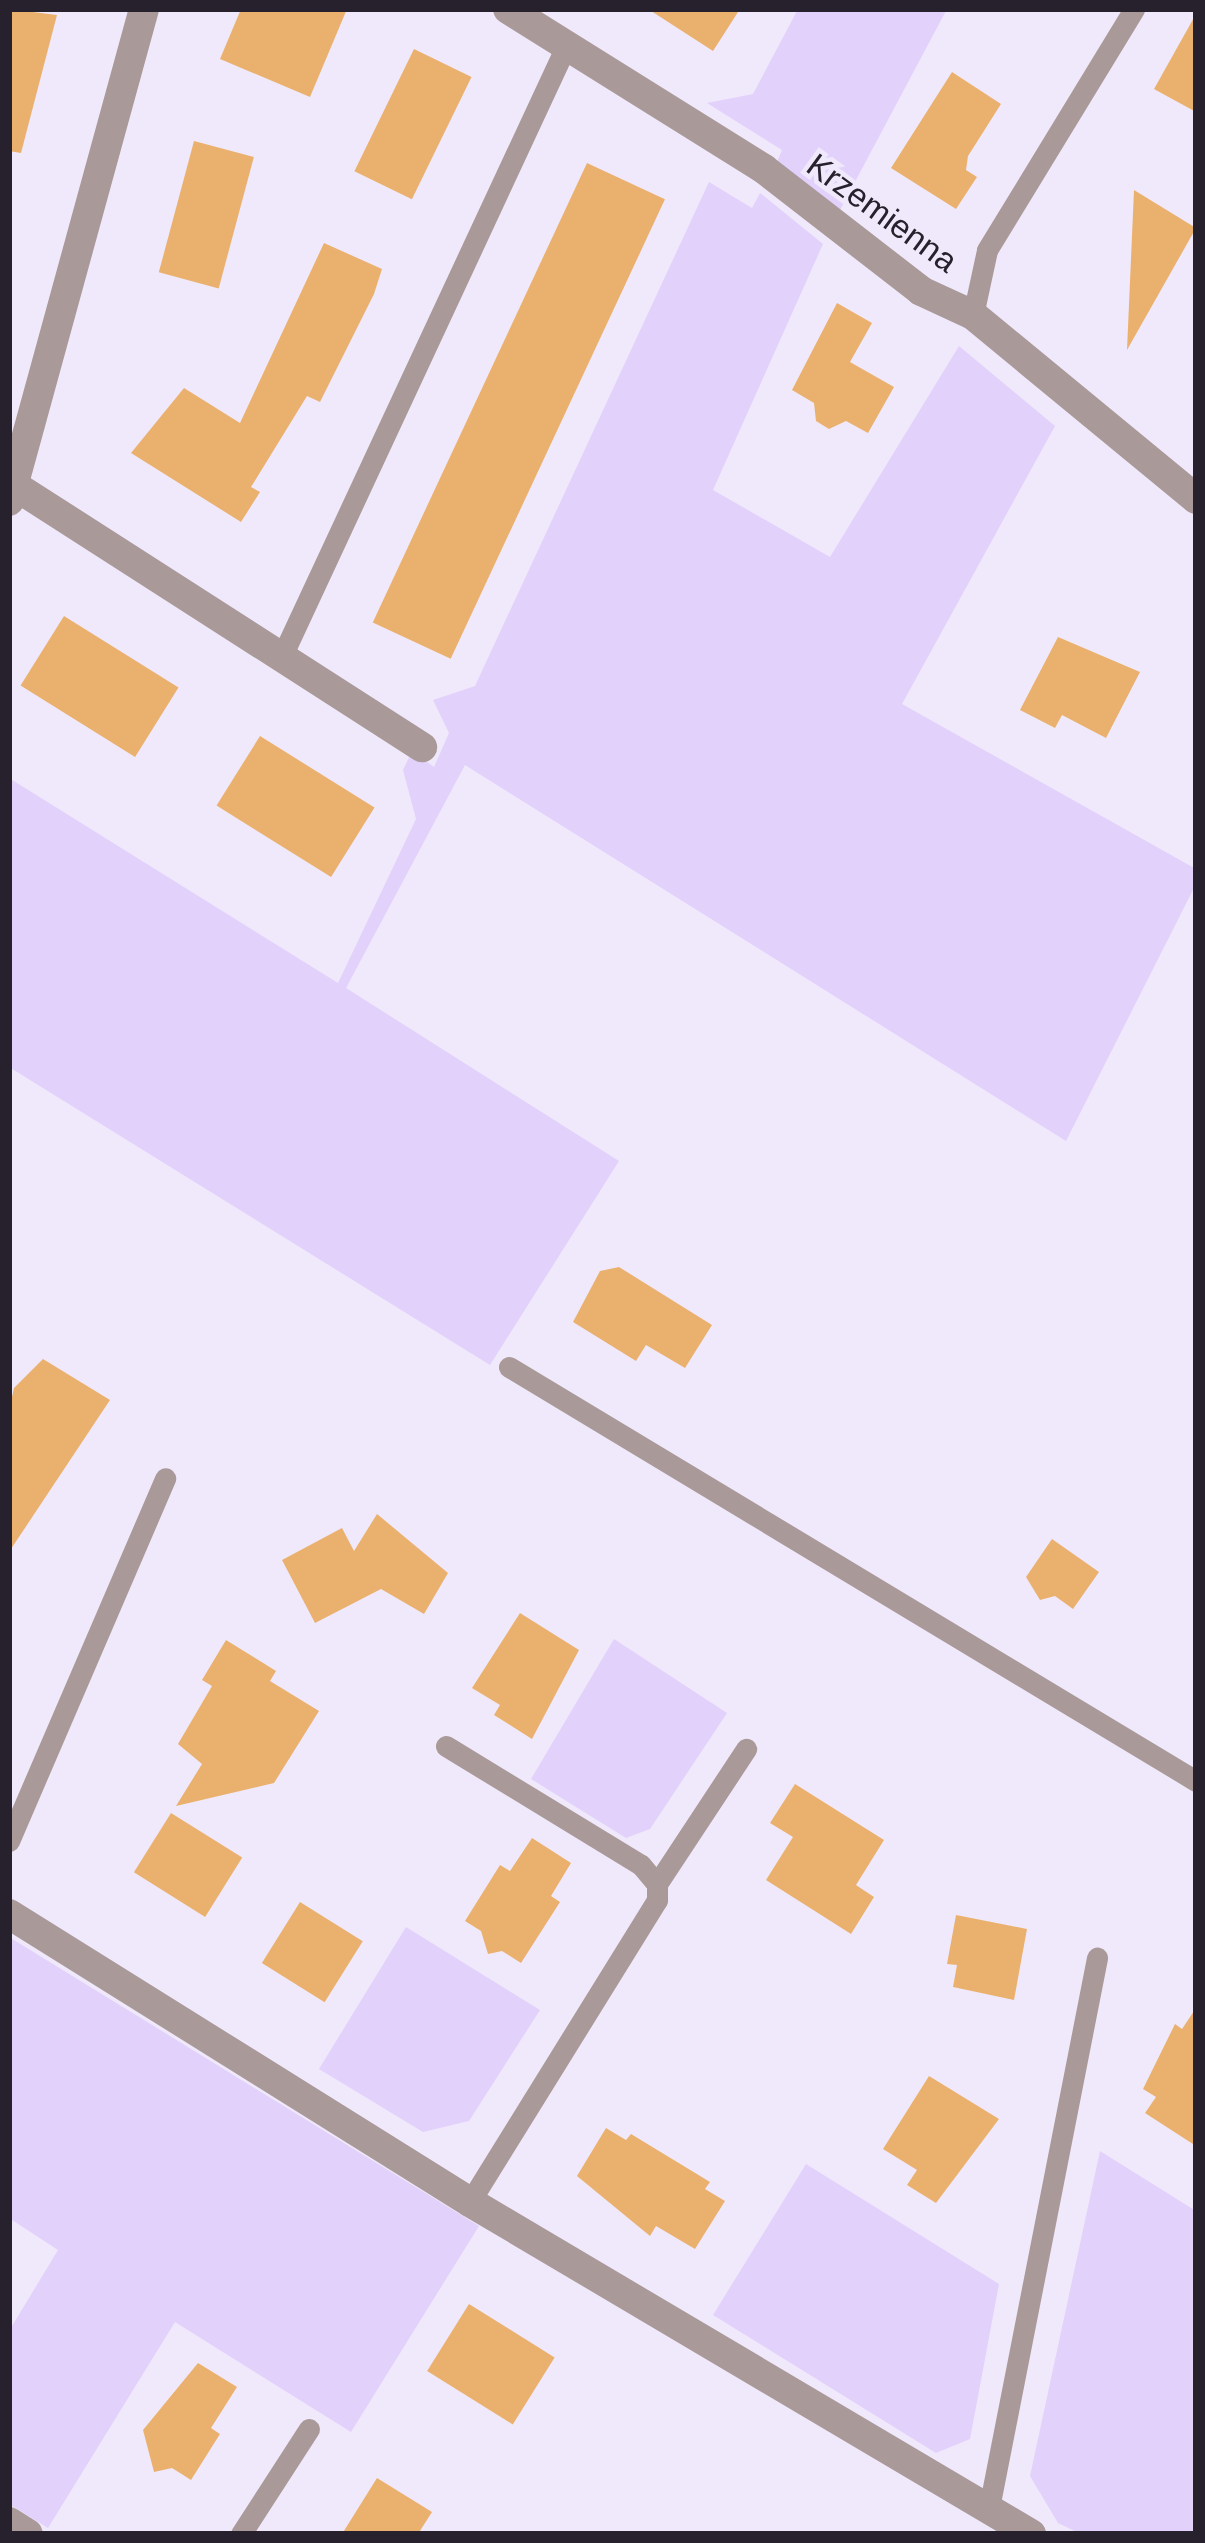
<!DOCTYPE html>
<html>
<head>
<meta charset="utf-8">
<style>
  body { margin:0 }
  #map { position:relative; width:1205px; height:2543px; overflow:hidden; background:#f0e9fb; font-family:Helvetica,sans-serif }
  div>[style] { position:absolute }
  .green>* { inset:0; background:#e2d1fb }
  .building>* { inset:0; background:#eab16e; transform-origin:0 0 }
  .lane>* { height:21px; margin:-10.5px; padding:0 10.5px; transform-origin:10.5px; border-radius:10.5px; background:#a99998 }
  .street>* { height:30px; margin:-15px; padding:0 15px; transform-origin:15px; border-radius:15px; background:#a99998 }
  span { translate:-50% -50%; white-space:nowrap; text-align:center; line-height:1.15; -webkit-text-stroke:9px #f0e9fb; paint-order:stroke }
  .street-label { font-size:33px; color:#26212c }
  .frame { position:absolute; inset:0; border:12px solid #26212c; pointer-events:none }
</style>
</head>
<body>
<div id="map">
  <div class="green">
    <div style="clip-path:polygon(798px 9px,947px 9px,840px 210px,776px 164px,782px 150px,707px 103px,753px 94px)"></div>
    <div style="clip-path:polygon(709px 182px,752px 208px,760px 193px,823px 244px,713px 490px,830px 557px,959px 346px,1055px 426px,902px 704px,1196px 869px,1196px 884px,1066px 1141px,465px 765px,346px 988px,619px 1161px,490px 1365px,9px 1067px,9px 778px,338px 983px,416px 819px,403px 770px,412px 751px,434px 767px,449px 733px,433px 700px,475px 686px)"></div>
    <div style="clip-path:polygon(614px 1639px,727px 1713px,650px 1829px,626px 1838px,531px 1779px)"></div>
    <div style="clip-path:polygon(406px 1927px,540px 2010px,469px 2121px,423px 2132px,319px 2069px)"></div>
    <div style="clip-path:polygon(9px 1937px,479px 2226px,351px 2432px,175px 2322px,48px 2528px,9px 2504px,9px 2331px,58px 2250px,9px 2218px)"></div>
    <div style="clip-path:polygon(1100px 2151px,1196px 2211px,1196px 2534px,1081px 2534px,1058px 2523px,1030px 2476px)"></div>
    <div style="clip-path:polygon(806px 2164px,999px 2284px,970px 2439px,936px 2453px,713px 2315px)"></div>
  </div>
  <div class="building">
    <div style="clip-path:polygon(9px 9px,57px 15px,21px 153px,9px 151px)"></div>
    <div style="clip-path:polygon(241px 9px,347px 9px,310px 97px,220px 59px)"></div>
    <div style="clip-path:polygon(648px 9px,740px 9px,713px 51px)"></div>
    <div style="clip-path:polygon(1196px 14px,1196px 112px,1154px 89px)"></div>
    <div style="left:414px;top:49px;width:64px;height:136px;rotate:26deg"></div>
    <div style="clip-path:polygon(952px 72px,1001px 104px,968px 156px,966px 170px,977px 177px,956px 209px,891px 168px)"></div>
    <div style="left:194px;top:141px;width:62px;height:136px;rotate:15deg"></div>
    <div style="left:587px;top:163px;width:86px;height:507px;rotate:25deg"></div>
    <div style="clip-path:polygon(1134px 190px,1196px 228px,1127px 350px)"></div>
    <div style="clip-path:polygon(324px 243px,382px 269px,374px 294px,320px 402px,307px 396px,251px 487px,260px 492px,241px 522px,131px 453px,184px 388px,240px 423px)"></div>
    <div style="clip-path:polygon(837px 303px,872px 323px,850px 362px,894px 387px,868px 433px,846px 421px,829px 429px,816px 421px,814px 403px,792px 390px)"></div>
    <div style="left:64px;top:616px;width:135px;height:82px;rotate:32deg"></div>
    <div style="clip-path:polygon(1058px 637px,1140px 672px,1106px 738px,1062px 715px,1055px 728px,1020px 710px)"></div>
    <div style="left:260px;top:736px;width:135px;height:82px;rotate:32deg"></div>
    <div style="clip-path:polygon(619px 1267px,712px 1325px,685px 1368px,646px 1345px,636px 1361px,573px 1322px,600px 1271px)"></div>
    <div style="clip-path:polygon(43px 1359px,110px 1400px,9px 1552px,9px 1410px,14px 1388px)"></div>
    <div style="clip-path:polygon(377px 1514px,448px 1573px,424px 1614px,381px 1589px,315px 1623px,282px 1560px,342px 1528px,354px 1551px)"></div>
    <div style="clip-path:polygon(1052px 1539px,1099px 1572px,1073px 1609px,1055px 1596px,1040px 1600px,1026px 1577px)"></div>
    <div style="clip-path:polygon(520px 1613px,579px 1650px,532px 1739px,494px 1715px,500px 1705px,472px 1688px)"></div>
    <div style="clip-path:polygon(226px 1640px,276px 1671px,270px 1681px,319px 1711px,274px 1783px,176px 1806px,202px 1764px,178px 1744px,212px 1686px,202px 1680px)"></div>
    <div style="clip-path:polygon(795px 1784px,884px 1840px,856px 1885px,874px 1897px,851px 1934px,766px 1880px,793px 1837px,770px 1823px)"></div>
    <div style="left:171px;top:1813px;width:84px;height:70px;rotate:32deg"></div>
    <div style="clip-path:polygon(532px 1838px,571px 1863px,551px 1896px,560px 1902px,521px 1963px,502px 1951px,488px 1954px,481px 1931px,465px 1921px,500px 1865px,510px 1871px)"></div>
    <div style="left:300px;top:1902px;width:74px;height:72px;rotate:32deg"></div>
    <div style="clip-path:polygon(956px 1915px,1027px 1929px,1014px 2000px,953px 1987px,957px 1965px,947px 1964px)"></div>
    <div style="clip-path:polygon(1196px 2008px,1196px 2146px,1145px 2113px,1156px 2097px,1143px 2089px,1175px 2024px,1182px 2029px)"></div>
    <div style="clip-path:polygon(929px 2076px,999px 2119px,936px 2203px,907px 2185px,917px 2170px,883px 2149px)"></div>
    <div style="clip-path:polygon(606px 2128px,626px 2140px,631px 2134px,710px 2182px,705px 2189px,725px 2201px,695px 2249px,656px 2226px,650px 2236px,577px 2176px)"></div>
    <div style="left:469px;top:2304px;width:101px;height:79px;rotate:32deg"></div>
    <div style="clip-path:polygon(198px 2363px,237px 2387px,211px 2428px,220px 2434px,191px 2480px,172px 2468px,154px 2472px,143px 2430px)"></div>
    <div style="clip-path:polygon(377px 2478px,432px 2512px,418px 2534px,342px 2534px)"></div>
  </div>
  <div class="lane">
    <div style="left:973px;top:315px;width:66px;rotate:-77.8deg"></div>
    <div style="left:987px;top:250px;width:282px;rotate:-58.6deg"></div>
    <div style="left:282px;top:656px;width:673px;rotate:-65.03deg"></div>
    <div style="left:509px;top:1367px;width:802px;rotate:31.07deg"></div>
    <div style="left:446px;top:1746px;width:228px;rotate:31.4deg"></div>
    <div style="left:641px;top:1865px;width:25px;rotate:50deg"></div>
    <div style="left:657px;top:1884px;width:16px;rotate:90deg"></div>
    <div style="left:657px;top:1900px;width:355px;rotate:121.8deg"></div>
    <div style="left:9px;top:1841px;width:395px;rotate:-66.7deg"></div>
    <div style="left:657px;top:1884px;width:162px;rotate:-56.6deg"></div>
    <div style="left:988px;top:2513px;width:566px;rotate:-78.89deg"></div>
    <div style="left:241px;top:2534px;width:125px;rotate:-57.1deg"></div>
  </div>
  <div class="street">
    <div style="left:508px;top:9px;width:302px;rotate:32deg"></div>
    <div style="left:764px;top:169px;width:199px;rotate:37.8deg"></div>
    <div style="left:921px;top:291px;width:57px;rotate:24.8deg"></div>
    <div style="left:973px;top:315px;width:289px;rotate:39.5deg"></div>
    <div style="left:9px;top:482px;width:491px;rotate:32.7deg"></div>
    <div style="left:9px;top:501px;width:510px;rotate:-74.66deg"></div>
    <div style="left:9px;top:1914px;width:544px;rotate:31.99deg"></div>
    <div style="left:470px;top:2202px;width:652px;rotate:30.62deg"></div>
    <div style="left:9px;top:2522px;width:22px;rotate:32deg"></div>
  </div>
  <div class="street-label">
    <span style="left:882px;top:213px;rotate:36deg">Krzemienna</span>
  </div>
  <div class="frame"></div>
</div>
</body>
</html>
